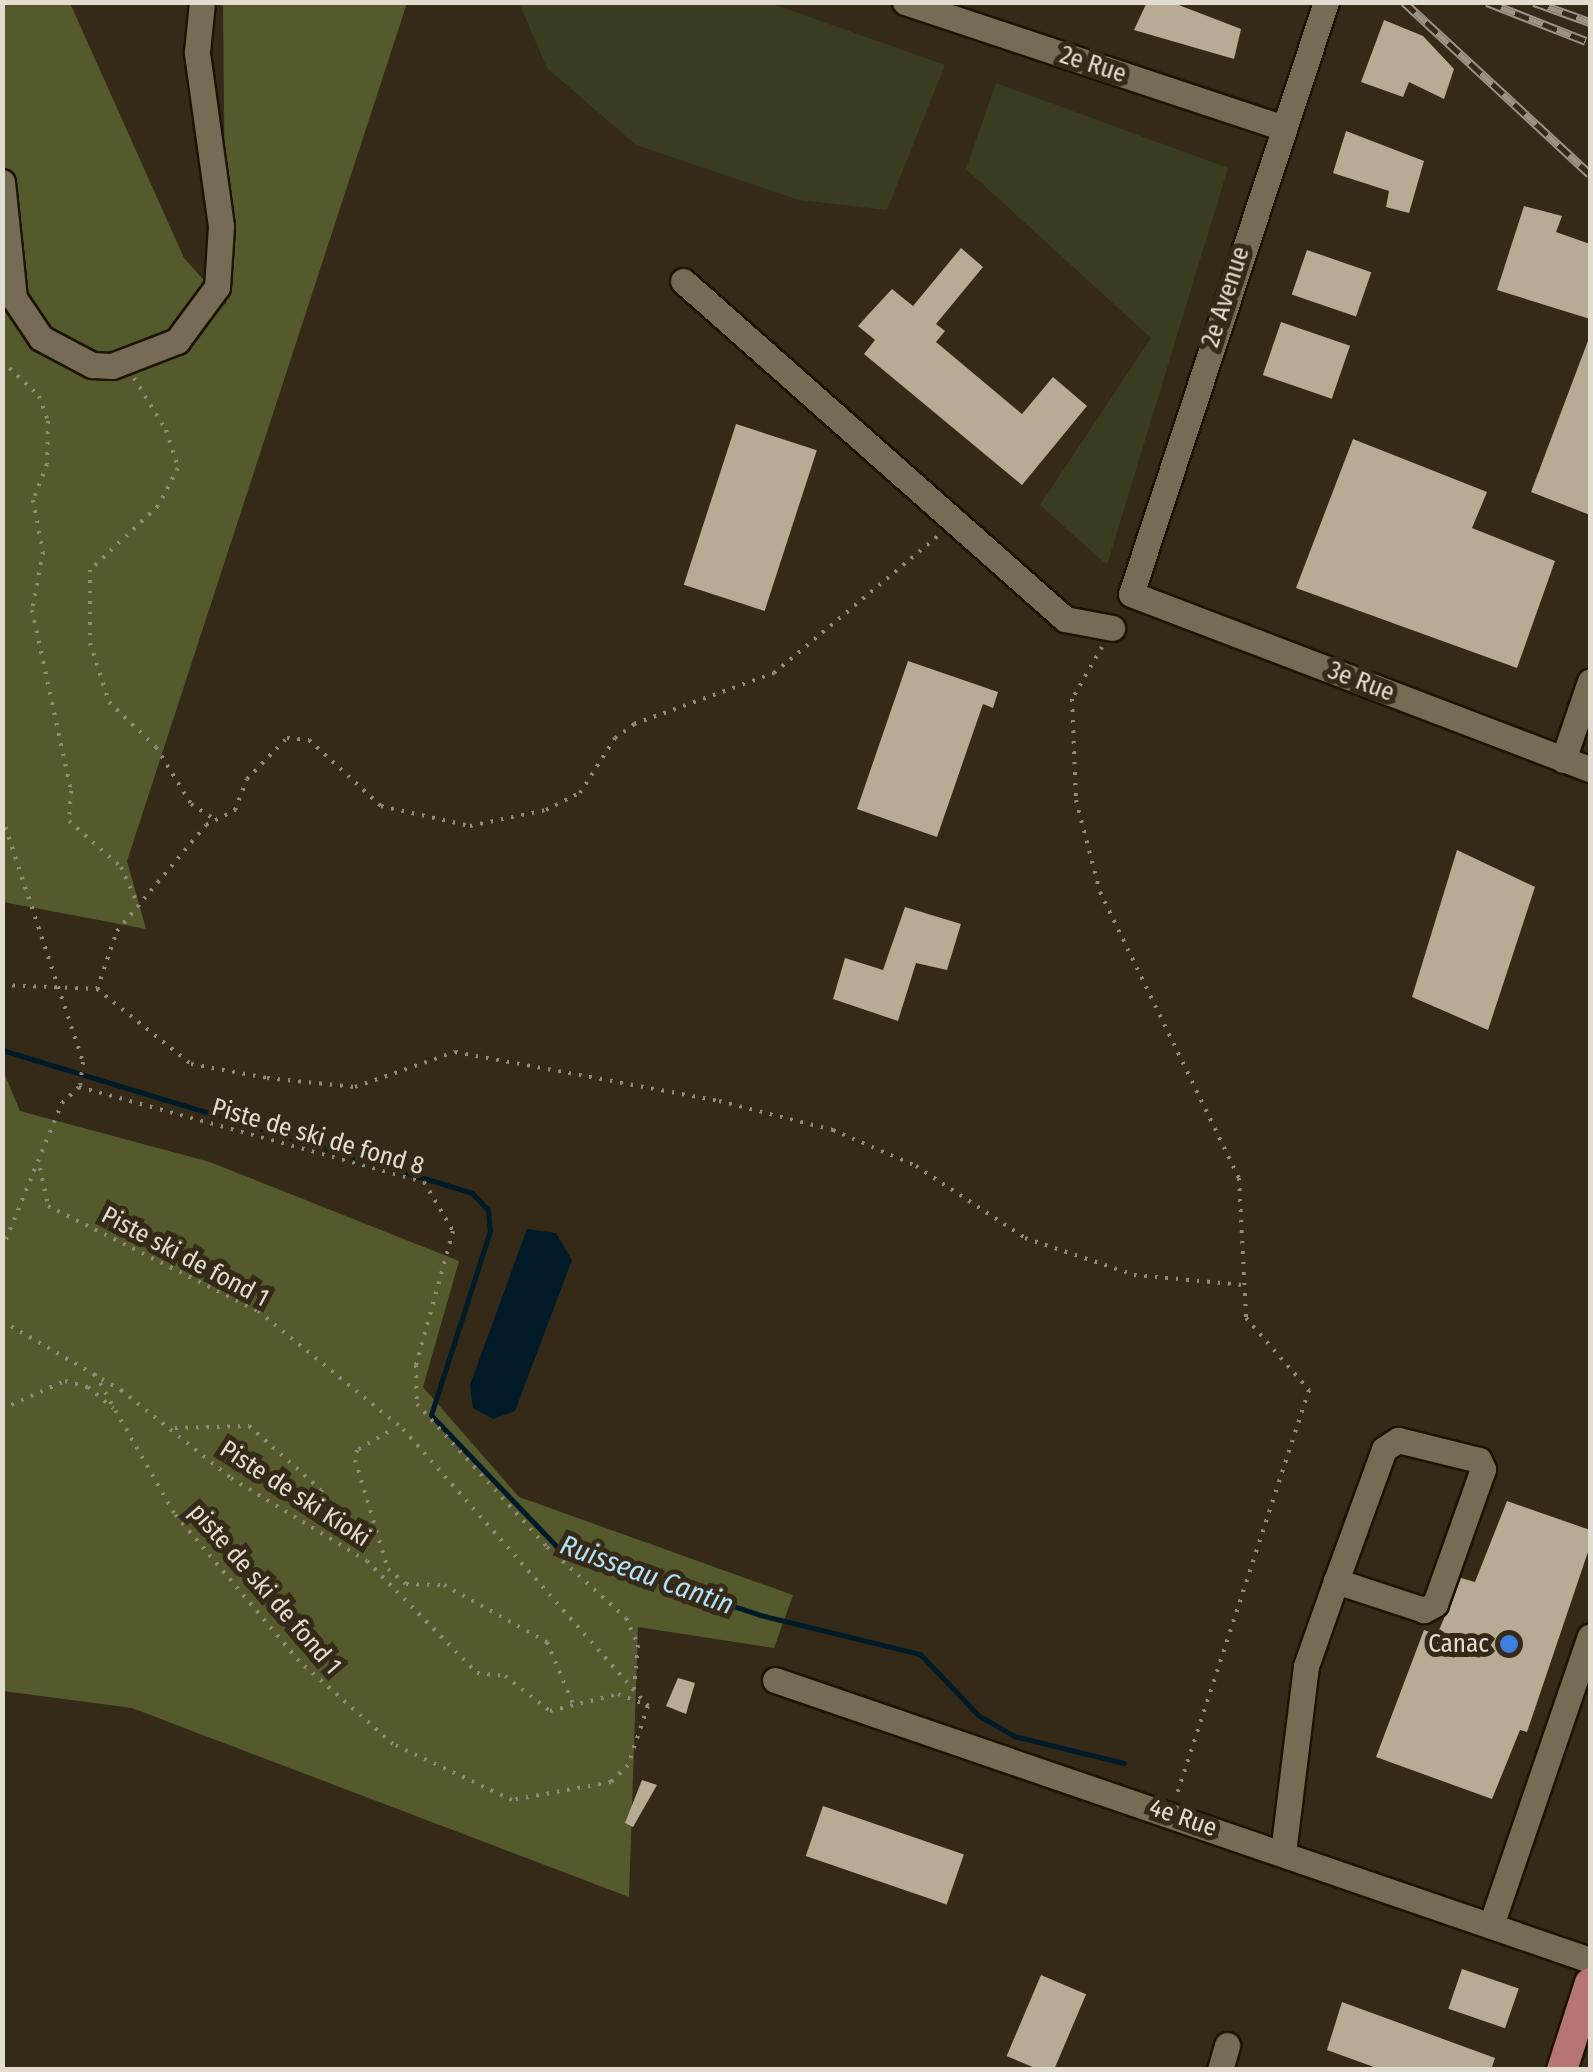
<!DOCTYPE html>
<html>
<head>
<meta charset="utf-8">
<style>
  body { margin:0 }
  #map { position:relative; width:1593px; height:2072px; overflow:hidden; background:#342a17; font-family:"Fira Sans Condensed",sans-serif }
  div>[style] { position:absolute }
  .green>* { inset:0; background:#393c20 }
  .forest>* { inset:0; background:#555a2c }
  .water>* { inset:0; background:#011a27 }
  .stream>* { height:5px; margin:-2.5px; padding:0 2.5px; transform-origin:2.5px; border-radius:2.5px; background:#011a27 }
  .building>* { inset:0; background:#b7ab93; transform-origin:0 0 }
  .path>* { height:4px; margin-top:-2px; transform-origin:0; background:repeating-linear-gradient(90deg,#928a7b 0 2.5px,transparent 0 10.5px) }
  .roads { filter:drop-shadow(2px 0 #1c1302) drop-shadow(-2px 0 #1c1302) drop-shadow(0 2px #1c1302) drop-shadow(0 -2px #1c1302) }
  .minor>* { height:25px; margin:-12.5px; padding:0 12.5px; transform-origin:12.5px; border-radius:12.5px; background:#766b55 }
  .major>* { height:30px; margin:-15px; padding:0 15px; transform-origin:15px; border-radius:15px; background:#b67573 }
  .rail>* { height:9px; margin-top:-4.5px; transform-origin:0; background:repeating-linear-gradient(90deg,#342a17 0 15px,#9b9384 0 30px); box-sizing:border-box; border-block:2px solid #9b9384 }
  .dots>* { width:28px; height:28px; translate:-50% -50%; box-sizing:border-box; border:5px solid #342a17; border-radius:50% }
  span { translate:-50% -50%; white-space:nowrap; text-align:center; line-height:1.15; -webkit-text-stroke:10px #342a17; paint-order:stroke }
  .street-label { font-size:25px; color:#e3ddd1 }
  .poi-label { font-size:25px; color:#e3ddd1 }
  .right { translate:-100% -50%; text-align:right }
  .water-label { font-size:28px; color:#b4e1fa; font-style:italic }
  .frame { position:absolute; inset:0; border:5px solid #e3ddd1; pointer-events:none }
</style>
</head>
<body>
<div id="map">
  <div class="green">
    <div style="clip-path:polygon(519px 3px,770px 3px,945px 65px,887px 210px,799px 200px,636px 145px,547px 68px)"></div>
    <div style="clip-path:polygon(996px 83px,1228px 168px,1107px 565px,1040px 505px,1151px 338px,966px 169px)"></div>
  </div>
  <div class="forest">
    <div style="clip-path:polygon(2px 3px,70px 3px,184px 258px,226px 305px,223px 3px,407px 3px,127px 861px,146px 929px,3px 902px)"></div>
    <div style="clip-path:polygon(2px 1068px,20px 1111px,210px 1162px,459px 1261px,423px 1387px,519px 1497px,793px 1595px,774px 1648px,638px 1627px,629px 1897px,132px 1708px,3px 1691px)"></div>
  </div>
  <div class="water">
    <div style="clip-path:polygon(527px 1229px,556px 1233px,572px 1260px,515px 1411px,493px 1419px,473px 1408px,470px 1385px)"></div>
  </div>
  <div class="stream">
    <div style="left:2px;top:1050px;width:491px;rotate:16.9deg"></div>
    <div style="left:472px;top:1193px;width:23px;rotate:47deg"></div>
    <div style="left:488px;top:1210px;width:21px;rotate:85deg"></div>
    <div style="left:490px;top:1231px;width:193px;rotate:107.8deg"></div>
    <div style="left:431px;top:1415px;width:182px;rotate:46.3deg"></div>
    <div style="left:557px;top:1547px;width:214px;rotate:18.5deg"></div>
    <div style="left:760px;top:1615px;width:165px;rotate:13.7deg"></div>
    <div style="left:920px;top:1654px;width:84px;rotate:46.4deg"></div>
    <div style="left:978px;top:1715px;width:42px;rotate:30.3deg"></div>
    <div style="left:1014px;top:1736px;width:113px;rotate:13.8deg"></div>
  </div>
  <div class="building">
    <div style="clip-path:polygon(1147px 2px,1171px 2px,1241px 29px,1234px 59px,1134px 30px)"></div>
    <div style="clip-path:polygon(1384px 20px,1423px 36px,1454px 69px,1444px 99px,1409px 82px,1403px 97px,1361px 82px)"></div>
    <div style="clip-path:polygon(1346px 131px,1424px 161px,1409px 213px,1386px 207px,1389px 191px,1333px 173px)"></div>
    <div style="clip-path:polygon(1524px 206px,1562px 216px,1556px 232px,1590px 244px,1590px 319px,1497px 290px)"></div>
    <div style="clip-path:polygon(961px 248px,983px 267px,936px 324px,945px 331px,936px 342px,1022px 414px,1053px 377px,1087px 406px,1022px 485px,864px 354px,875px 340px,858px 326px,867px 316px,892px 289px,913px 306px)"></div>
    <div style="left:1307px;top:250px;width:68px;height:47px;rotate:19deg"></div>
    <div style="left:1281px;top:322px;width:73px;height:56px;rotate:19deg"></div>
    <div style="clip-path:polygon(1589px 338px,1590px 338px,1590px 515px,1531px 492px)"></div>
    <div style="left:736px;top:424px;width:85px;height:169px;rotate:18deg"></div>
    <div style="clip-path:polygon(1353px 439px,1487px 492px,1472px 528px,1555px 561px,1517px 668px,1296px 588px)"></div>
    <div style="clip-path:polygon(908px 661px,998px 692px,993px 708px,983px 704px,937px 837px,857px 809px)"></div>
    <div style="clip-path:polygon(1457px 850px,1535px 887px,1488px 1030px,1412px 997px)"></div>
    <div style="clip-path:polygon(905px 907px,961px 924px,947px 970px,916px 963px,898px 1021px,833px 999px,845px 958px,883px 970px)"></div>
    <div style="clip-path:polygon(1507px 1501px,1590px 1530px,1590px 1546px,1527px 1732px,1520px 1730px,1492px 1799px,1376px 1757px,1424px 1630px,1437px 1635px,1461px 1578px,1475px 1582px)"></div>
    <div style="clip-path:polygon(678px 1678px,695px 1683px,686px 1714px,666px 1706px)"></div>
    <div style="clip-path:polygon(642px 1780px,657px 1785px,633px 1827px,625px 1823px)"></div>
    <div style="left:823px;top:1806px;width:149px;height:53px;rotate:19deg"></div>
    <div style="left:1462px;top:1969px;width:60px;height:42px;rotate:19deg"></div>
    <div style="left:1041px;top:1975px;width:49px;height:88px;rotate:23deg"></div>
    <div style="clip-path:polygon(1342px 2002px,1495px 2058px,1491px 2070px,1382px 2070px,1327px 2050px)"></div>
  </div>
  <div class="path">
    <div style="left:2px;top:361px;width:51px;rotate:43.4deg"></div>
    <div style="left:39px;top:396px;width:27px;rotate:70deg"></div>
    <div style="left:48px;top:421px;width:43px;rotate:91.3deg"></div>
    <div style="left:47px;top:464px;width:39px;rotate:111deg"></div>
    <div style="left:33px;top:500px;width:53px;rotate:79.1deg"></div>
    <div style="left:43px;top:552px;width:59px;rotate:100.7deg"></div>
    <div style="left:32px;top:610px;width:185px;rotate:77.8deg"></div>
    <div style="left:71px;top:791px;width:30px;rotate:94deg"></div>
    <div style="left:69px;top:821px;width:69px;rotate:41.5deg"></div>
    <div style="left:121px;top:867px;width:44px;rotate:65.8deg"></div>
    <div style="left:134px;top:378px;width:61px;rotate:58.4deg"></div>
    <div style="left:166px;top:430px;width:40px;rotate:72deg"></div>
    <div style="left:178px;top:468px;width:43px;rotate:117.8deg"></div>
    <div style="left:158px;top:506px;width:93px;rotate:136.7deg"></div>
    <div style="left:90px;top:570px;width:73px;rotate:90deg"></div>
    <div style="left:90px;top:643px;width:62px;rotate:72.1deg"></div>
    <div style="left:109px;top:702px;width:65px;rotate:43.8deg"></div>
    <div style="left:156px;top:747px;width:67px;rotate:58.4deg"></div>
    <div style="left:191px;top:804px;width:27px;rotate:33deg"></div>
    <div style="left:1102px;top:647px;width:60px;rotate:120deg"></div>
    <div style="left:1072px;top:699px;width:101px;rotate:87.7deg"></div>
    <div style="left:1076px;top:800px;width:95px;rotate:75.4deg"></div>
    <div style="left:1100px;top:892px;width:318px;rotate:64.1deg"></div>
    <div style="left:1239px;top:1178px;width:140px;rotate:87.1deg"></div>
    <div style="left:1246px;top:1318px;width:96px;rotate:48.8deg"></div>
    <div style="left:1309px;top:1390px;width:426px;rotate:108.1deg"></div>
    <div style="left:2px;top:817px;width:258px;rotate:71.7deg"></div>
    <div style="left:83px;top:1062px;width:23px;rotate:97deg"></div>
    <div style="left:2px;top:985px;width:95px;rotate:2.4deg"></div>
    <div style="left:97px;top:989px;width:120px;rotate:38.6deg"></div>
    <div style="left:191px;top:1064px;width:77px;rotate:10.4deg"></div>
    <div style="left:267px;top:1078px;width:88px;rotate:5.8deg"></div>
    <div style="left:355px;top:1087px;width:106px;rotate:-19.3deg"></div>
    <div style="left:455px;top:1052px;width:269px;rotate:10.5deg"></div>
    <div style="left:719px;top:1101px;width:118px;rotate:14.3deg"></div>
    <div style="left:833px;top:1130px;width:90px;rotate:23.4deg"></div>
    <div style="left:916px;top:1166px;width:131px;rotate:33.4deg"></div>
    <div style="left:1025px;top:1238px;width:115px;rotate:18.7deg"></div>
    <div style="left:1134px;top:1275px;width:110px;rotate:5.2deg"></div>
    <div style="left:97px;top:989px;width:61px;rotate:-71deg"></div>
    <div style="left:117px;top:931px;width:138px;rotate:-50deg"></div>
    <div style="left:206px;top:825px;width:33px;rotate:-27deg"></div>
    <div style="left:235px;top:810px;width:33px;rotate:-69deg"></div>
    <div style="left:247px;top:779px;width:57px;rotate:-45.7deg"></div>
    <div style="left:287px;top:738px;width:22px;rotate:5deg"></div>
    <div style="left:309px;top:740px;width:98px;rotate:42.5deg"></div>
    <div style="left:381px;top:806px;width:91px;rotate:12.7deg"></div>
    <div style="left:470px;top:826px;width:78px;rotate:-11.9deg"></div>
    <div style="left:546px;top:810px;width:38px;rotate:-27deg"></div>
    <div style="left:580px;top:793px;width:65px;rotate:-57.5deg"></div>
    <div style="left:615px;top:738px;width:24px;rotate:-36deg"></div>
    <div style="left:634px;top:724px;width:149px;rotate:-20deg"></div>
    <div style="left:774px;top:673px;width:214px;rotate:-39.9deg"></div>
    <div style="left:40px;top:1168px;width:39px;rotate:78deg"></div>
    <div style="left:48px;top:1206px;width:235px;rotate:26.6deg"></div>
    <div style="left:258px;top:1311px;width:187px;rotate:39.1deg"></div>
    <div style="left:403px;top:1429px;width:370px;rotate:48.5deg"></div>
    <div style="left:648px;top:1706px;width:62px;rotate:108.7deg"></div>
    <div style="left:628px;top:1765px;width:24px;rotate:135deg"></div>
    <div style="left:611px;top:1782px;width:101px;rotate:169.7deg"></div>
    <div style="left:512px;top:1800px;width:132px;rotate:-154.8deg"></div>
    <div style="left:393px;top:1744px;width:125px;rotate:-138.6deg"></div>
    <div style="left:299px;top:1661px;width:194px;rotate:-130.2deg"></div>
    <div style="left:174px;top:1513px;width:161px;rotate:-119.7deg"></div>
    <div style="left:2px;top:1249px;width:158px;rotate:-67.7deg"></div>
    <div style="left:62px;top:1103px;width:23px;rotate:-43deg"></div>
    <div style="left:79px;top:1087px;width:358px;rotate:15.4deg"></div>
    <div style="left:424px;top:1182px;width:57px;rotate:59.4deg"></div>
    <div style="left:453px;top:1231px;width:139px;rotate:105.4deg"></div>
    <div style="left:416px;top:1365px;width:39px;rotate:89deg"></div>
    <div style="left:417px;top:1404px;width:193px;rotate:47.7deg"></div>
    <div style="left:547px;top:1547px;width:106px;rotate:41.9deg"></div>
    <div style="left:626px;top:1618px;width:30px;rotate:66deg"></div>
    <div style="left:638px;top:1645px;width:44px;rotate:95.2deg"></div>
    <div style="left:2px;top:1321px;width:138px;rotate:30.1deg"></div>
    <div style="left:121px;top:1390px;width:141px;rotate:38.7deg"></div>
    <div style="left:231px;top:1478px;width:159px;rotate:31.4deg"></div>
    <div style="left:367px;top:1561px;width:157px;rotate:45.5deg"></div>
    <div style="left:477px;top:1673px;width:28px;rotate:6deg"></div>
    <div style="left:505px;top:1676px;width:57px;rotate:37.9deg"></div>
    <div style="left:550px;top:1711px;width:70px;rotate:-14deg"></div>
    <div style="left:618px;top:1694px;width:28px;rotate:21deg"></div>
    <div style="left:2px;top:1409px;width:69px;rotate:-24deg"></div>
    <div style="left:65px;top:1381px;width:24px;rotate:15deg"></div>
    <div style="left:88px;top:1387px;width:33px;rotate:40deg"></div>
    <div style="left:175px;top:1428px;width:74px;rotate:-1.5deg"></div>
    <div style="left:249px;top:1426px;width:96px;rotate:41.6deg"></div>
    <div style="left:321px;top:1490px;width:50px;rotate:74.8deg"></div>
    <div style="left:388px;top:1432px;width:36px;rotate:150deg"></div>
    <div style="left:357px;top:1450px;width:10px;rotate:101deg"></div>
    <div style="left:355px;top:1460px;width:114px;rotate:73.2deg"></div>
    <div style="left:388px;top:1569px;width:23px;rotate:40deg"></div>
    <div style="left:406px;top:1584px;width:38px;rotate:2deg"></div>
    <div style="left:444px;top:1585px;width:118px;rotate:29deg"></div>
    <div style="left:547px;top:1642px;width:73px;rotate:67.3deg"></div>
  </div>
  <div class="roads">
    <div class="minor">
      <div style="left:905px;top:2px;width:396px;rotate:18.4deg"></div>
      <div style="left:1326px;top:2px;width:623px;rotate:108.23deg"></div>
      <div style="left:1131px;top:594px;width:491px;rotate:20.9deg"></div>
      <div style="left:2px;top:182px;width:117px;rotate:84.1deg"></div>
      <div style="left:14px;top:298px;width:48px;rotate:56deg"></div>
      <div style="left:41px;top:338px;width:58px;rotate:27.9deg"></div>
      <div style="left:92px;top:365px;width:20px;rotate:3deg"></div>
      <div style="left:112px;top:366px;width:70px;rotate:-21deg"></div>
      <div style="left:177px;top:341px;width:67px;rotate:-53.5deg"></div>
      <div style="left:217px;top:287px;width:61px;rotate:-86.2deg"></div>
      <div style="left:221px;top:226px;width:176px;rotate:-97.9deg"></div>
      <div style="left:197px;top:52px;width:50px;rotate:-84.3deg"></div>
      <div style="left:683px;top:281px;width:510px;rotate:41.5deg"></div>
      <div style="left:1065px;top:619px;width:48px;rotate:10.8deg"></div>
      <div style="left:1563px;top:760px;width:83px;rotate:-71.1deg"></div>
      <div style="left:775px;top:1680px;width:862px;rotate:18.96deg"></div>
      <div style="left:1283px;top:1853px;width:188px;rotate:-83deg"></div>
      <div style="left:1306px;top:1666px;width:90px;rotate:-70.6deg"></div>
      <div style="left:1336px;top:1581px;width:140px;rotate:-70deg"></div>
      <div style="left:1384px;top:1449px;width:17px;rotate:-33deg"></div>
      <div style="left:1398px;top:1440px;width:83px;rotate:13.9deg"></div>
      <div style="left:1479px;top:1460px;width:10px;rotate:66deg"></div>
      <div style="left:1483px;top:1469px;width:143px;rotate:109.6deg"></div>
      <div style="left:1435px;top:1604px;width:13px;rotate:151deg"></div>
      <div style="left:1424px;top:1610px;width:93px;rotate:-161.8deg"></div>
      <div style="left:1491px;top:1925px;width:305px;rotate:-71.1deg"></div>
      <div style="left:1220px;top:2070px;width:26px;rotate:-74deg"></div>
    </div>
    <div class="major">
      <div style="left:1562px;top:2070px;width:91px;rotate:-72.2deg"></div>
    </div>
  </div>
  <div class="rail">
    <div style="left:1404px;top:2px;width:253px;rotate:42.8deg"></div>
    <div style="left:1487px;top:2px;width:106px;rotate:21.5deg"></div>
    <div style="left:1534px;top:2px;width:59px;rotate:19.7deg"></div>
  </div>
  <div class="dots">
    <div style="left:1509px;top:1644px;background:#3f7fe0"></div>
  </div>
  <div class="street-label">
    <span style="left:1093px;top:65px;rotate:18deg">2e Rue</span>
    <span style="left:1226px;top:297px;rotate:-72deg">2e Avenue</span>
    <span style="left:1361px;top:682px;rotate:21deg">3e Rue</span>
    <span style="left:318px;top:1137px;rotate:16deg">Piste de ski de fond 8</span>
    <span style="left:185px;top:1257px;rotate:28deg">Piste ski de fond 1</span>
    <span style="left:295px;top:1494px;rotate:33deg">Piste de ski Kioki</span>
    <span style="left:265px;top:1589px;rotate:49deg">piste de ski de fond 1</span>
    <span style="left:1183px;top:1818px;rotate:19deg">4e Rue</span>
  </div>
  <div class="poi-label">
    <span class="right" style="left:1489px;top:1644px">Canac</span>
  </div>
  <div class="water-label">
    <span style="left:647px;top:1575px;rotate:20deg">Ruisseau Cantin</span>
  </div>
  <div class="frame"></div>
</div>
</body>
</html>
